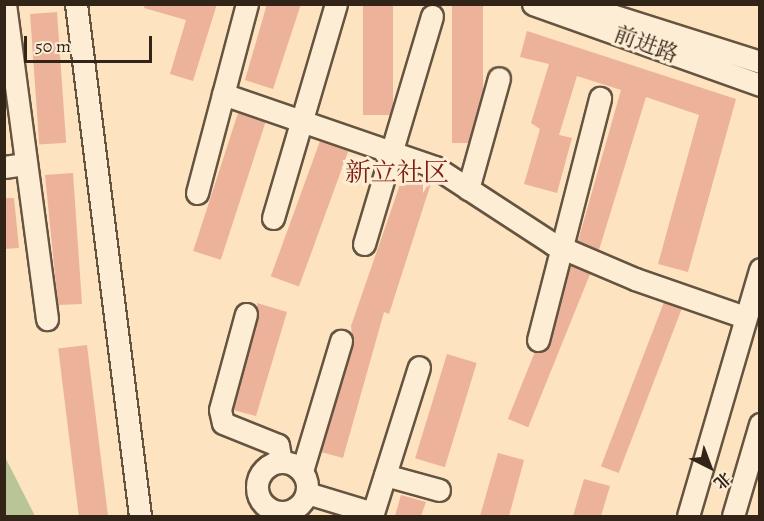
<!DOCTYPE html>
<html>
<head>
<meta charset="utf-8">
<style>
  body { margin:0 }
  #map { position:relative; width:764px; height:521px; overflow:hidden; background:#fde3bf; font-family:Alegreya,"Noto Serif SC",serif }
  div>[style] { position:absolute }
  .green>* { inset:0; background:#b9c596 }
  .building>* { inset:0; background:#edb29a; transform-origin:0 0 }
  .roads { filter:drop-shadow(2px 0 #655440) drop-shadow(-2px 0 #655440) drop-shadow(0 2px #655440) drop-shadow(0 -2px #655440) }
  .minor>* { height:21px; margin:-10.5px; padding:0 10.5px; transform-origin:10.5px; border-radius:10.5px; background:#feedd5 }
  .minor>.ring { margin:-10.5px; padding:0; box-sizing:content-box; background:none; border:21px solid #feedd5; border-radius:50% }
  span { translate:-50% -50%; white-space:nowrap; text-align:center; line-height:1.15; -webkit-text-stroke:6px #feedd5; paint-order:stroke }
  .street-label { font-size:22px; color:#322416 }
  .quarter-label { font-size:26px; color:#7a1f14 }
  .frame { position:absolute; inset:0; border:6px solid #322416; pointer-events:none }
  .north { position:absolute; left:680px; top:437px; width:60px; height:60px; -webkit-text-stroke:4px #feedd5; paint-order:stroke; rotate:138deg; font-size:16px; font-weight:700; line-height:24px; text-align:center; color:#322416 }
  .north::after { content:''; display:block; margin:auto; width:21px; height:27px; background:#322416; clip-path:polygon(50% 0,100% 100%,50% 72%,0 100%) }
  .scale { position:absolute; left:24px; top:36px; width:128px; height:27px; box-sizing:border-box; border:3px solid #322416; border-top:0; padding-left:8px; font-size:18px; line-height:21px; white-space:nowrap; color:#322416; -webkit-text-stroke:4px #feedd5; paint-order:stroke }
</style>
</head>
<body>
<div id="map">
  <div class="green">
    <div style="clip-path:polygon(5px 457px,35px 516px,5px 516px)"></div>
  </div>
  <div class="building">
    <div style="clip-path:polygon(145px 4px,217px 4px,193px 81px,170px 74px,186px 20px,144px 8px)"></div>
    <div style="clip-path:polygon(267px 4px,301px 4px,273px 89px,245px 80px)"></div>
    <div style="left:363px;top:4px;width:30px;height:111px"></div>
    <div style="left:452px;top:4px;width:31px;height:139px"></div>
    <div style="left:57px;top:12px;width:131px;height:27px;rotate:86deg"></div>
    <div style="clip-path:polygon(527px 31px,736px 99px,688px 272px,658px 264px,699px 115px,646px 97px,599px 250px,578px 241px,621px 90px,577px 76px,559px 135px,572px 138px,557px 193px,524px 184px,540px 129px,531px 123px,549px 64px,520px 57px)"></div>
    <div style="left:238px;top:113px;width:29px;height:145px;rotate:18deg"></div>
    <div style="left:320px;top:141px;width:30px;height:144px;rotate:20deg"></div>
    <div style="clip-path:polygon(405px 170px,432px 180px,389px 314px,384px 312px,343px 458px,321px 452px,353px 345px,351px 326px)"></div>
    <div style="clip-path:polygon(73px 173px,82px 304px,58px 305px,45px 175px)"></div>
    <div style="clip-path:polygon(4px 198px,14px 198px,19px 248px,4px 249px)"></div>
    <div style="left:570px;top:265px;width:22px;height:166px;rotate:22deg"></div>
    <div style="left:664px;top:302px;width:19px;height:176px;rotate:21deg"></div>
    <div style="clip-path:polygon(257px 303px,287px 312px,256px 416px,233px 410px,258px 317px)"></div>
    <div style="left:87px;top:345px;width:172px;height:29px;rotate:83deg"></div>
    <div style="left:447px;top:354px;width:31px;height:109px;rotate:17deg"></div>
    <div style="clip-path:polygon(498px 453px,524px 460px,509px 516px,480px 516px)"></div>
    <div style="clip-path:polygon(584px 479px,610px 486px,601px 516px,573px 516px)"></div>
    <div style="clip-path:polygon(401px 495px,426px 502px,421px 516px,395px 516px)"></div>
  </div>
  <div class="roads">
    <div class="minor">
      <div style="left:5px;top:4px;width:318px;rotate:82.4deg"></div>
      <div style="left:76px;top:4px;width:516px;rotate:82.87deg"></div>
      <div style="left:533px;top:4px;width:241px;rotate:19.6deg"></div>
      <div style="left:577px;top:4px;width:192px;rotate:17.6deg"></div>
      <div style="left:223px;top:94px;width:224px;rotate:19deg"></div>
      <div style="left:435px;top:167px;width:141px;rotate:33.1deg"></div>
      <div style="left:553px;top:244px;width:89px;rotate:23.1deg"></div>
      <div style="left:635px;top:279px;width:116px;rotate:19.1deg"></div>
      <div style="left:4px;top:167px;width:22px;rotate:-8deg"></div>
      <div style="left:468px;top:189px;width:115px;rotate:-74.4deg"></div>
      <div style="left:197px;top:193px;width:196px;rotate:-75.2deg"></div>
      <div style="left:273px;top:218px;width:223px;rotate:-73.6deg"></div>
      <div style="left:364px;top:244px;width:238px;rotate:-73.4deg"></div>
      <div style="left:246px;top:314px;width:99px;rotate:105.2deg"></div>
      <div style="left:220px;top:410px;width:13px;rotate:77deg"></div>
      <div style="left:223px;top:423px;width:59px;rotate:21.8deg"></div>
      <div style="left:278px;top:445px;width:17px;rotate:80deg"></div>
      <div style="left:538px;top:340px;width:250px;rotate:-75.6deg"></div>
      <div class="ring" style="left:257px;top:462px;width:29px;height:29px"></div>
      <div style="left:302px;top:471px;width:136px;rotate:-73.3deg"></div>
      <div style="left:385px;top:475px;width:56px;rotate:15.5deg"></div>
      <div style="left:307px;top:493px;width:69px;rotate:16.9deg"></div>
      <div style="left:372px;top:516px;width:156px;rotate:-72.5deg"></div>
      <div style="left:688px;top:516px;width:257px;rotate:-73.7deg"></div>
      <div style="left:733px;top:516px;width:96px;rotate:-73.6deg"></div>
    </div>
  </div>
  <div class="street-label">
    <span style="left:646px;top:45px;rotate:20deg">前进路</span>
  </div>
  <div class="quarter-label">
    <span style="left:397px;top:173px">新立社区</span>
  </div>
  <div class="frame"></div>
  <div class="north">北</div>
  <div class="scale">50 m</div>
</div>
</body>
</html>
